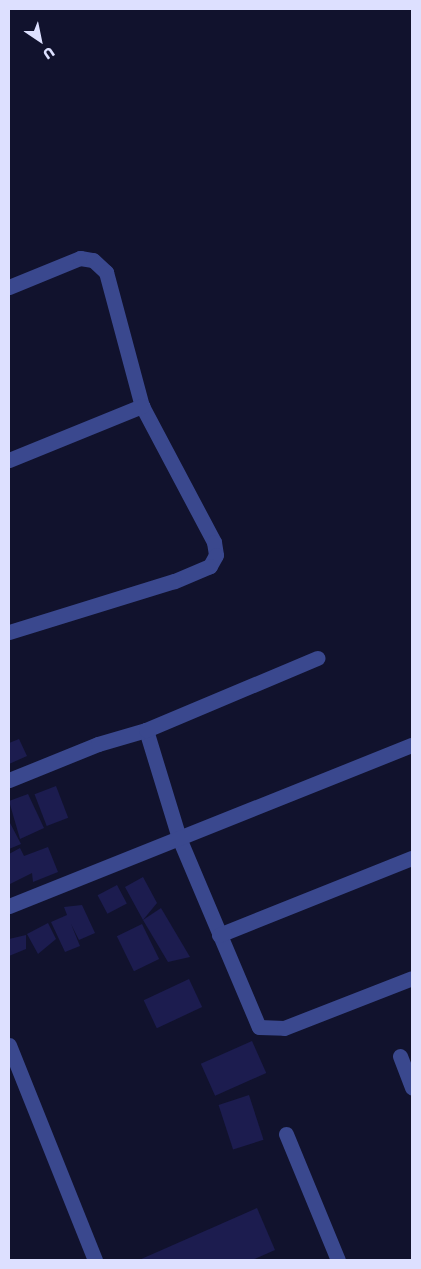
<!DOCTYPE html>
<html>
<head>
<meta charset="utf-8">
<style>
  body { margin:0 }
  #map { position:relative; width:421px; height:1269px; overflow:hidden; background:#11122d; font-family:Rubik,sans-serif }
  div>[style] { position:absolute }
  .building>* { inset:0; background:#1c1c4f; transform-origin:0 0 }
  .minor>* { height:15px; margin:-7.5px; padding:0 7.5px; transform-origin:7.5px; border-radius:7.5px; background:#3a488e }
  span { translate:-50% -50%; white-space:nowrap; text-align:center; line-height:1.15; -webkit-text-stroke:5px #11122d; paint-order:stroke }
  .frame { position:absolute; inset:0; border:10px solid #dde0ff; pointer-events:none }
  .north { position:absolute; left:15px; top:15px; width:50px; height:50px; -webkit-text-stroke:4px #11122d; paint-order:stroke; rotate:146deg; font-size:14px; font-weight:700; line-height:20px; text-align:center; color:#dde0ff }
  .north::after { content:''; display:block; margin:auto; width:18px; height:22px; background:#dde0ff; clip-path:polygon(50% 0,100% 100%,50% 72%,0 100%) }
</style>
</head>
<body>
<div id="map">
  <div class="building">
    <div style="clip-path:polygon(19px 739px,27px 756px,9px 764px,9px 743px)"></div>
    <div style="left:56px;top:786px;width:34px;height:23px;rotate:69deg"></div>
    <div style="clip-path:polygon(28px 794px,44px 828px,20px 839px,9px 801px)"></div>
    <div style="clip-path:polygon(9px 821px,21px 844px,9px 849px)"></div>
    <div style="clip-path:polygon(48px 847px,58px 872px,33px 882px,32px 873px,10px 884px,9px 854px,20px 848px,24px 856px)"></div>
    <div style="clip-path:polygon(143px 877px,157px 903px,143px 920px,125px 887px)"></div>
    <div style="left:117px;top:885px;width:21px;height:22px;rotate:62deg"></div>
    <div style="clip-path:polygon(82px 905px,95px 933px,79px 940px,71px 924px,80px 946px,65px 952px,51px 922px,67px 915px,64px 907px)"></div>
    <div style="clip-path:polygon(161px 908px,190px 957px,168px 962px,143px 920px)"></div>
    <div style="clip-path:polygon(48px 923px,56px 939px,38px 954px,27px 934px)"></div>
    <div style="left:142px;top:924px;width:39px;height:28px;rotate:64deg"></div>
    <div style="clip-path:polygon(26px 935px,26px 949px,9px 956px,9px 939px)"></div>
    <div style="left:189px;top:979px;width:31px;height:50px;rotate:65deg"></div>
    <div style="left:252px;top:1041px;width:35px;height:56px;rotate:66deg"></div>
    <div style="left:249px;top:1095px;width:47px;height:32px;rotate:72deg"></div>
    <div style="clip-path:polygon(257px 1208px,275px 1250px,252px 1260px,139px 1260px)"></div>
  </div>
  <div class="minor">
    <div style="left:9px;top:287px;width:77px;rotate:-22.2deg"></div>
    <div style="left:80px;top:258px;width:13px;rotate:9deg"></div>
    <div style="left:93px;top:260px;width:18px;rotate:43deg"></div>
    <div style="left:106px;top:272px;width:139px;rotate:75deg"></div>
    <div style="left:142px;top:406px;width:154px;rotate:62.1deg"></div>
    <div style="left:214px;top:542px;width:13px;rotate:81deg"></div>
    <div style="left:216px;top:555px;width:13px;rotate:119deg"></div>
    <div style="left:210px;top:566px;width:39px;rotate:157deg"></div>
    <div style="left:174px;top:581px;width:173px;rotate:162.8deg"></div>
    <div style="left:9px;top:460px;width:144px;rotate:-22.1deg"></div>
    <div style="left:146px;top:730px;width:113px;rotate:73deg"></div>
    <div style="left:179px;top:838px;width:205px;rotate:67.1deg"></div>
    <div style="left:259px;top:1027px;width:25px;rotate:2deg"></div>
    <div style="left:284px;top:1028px;width:137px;rotate:-21.3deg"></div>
    <div style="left:9px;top:780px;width:96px;rotate:-22deg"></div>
    <div style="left:98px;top:744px;width:50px;rotate:-16.3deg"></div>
    <div style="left:146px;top:730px;width:186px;rotate:-22.8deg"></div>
    <div style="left:9px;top:906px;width:434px;rotate:-21.8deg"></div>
    <div style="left:219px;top:935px;width:208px;rotate:-21.8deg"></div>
    <div style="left:9px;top:1045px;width:232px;rotate:68.2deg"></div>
    <div style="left:400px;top:1056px;width:34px;rotate:69deg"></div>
    <div style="left:286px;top:1134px;width:136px;rotate:67.6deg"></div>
  </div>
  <div class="frame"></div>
  <div class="north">U</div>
</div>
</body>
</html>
